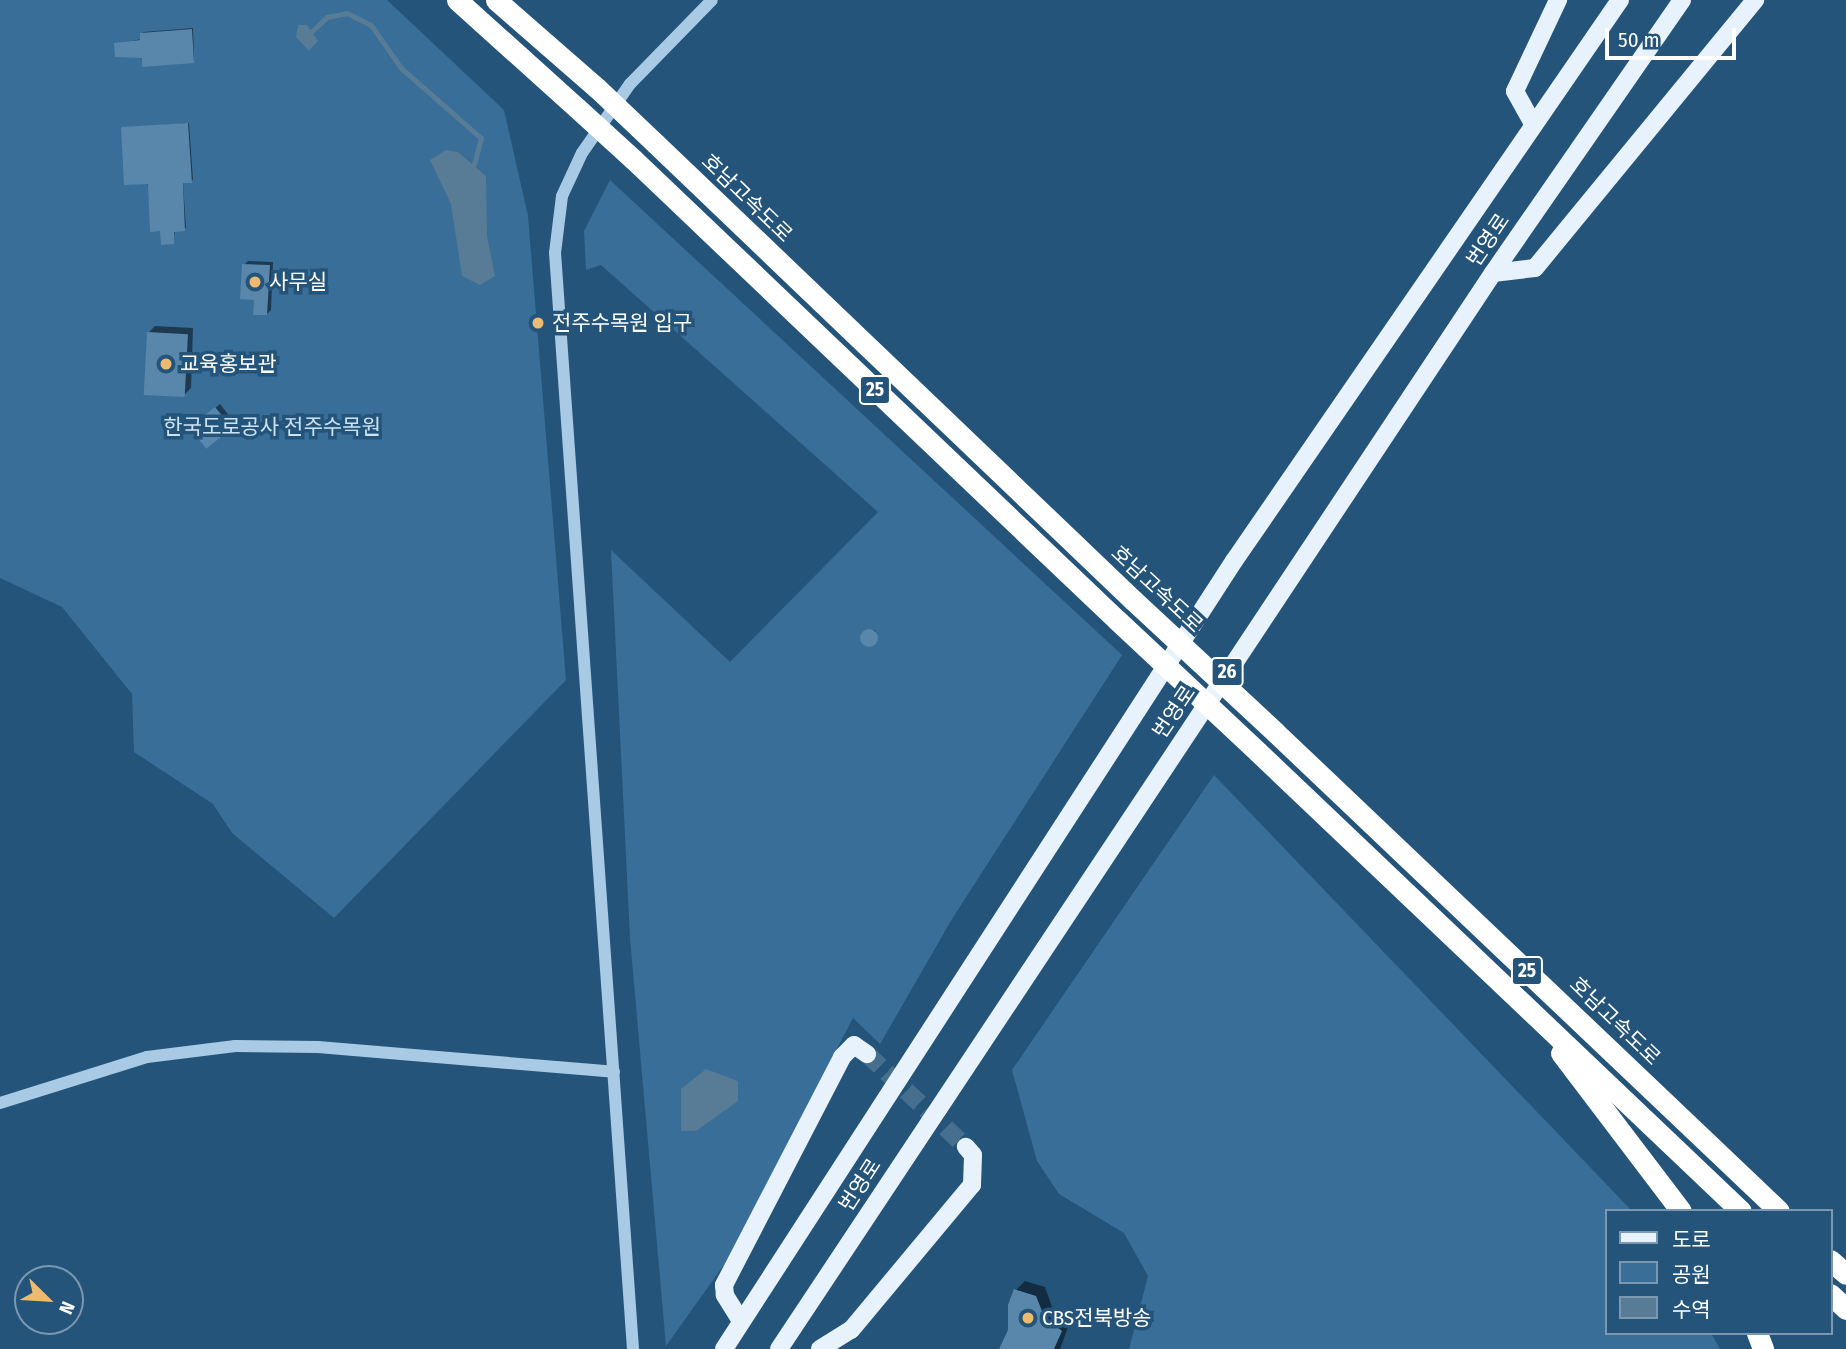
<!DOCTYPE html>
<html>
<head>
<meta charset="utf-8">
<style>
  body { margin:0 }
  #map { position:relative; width:1846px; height:1349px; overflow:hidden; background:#25547b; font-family:"Fira Sans Condensed","Noto Sans KR",sans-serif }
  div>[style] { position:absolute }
  .green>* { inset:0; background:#386e98 }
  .water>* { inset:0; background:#587b96 }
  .shadow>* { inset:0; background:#0007 }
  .stream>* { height:5px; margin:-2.5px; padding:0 2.5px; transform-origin:2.5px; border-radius:2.5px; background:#587b96 }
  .building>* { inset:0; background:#5986ab; transform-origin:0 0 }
  .round { border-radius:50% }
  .major-tunnel>* { height:18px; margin-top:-9px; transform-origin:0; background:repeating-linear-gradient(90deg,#466e8f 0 18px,transparent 0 27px) }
  .minor>* { height:12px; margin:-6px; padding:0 6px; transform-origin:6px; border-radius:6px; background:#a8cae4 }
  .major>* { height:18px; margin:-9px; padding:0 9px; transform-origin:9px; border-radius:9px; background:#e8f2fc }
  .highway>* { height:21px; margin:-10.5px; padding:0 10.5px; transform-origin:10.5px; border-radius:10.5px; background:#fff }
  .highway-bridge>* { height:21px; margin:-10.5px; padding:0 10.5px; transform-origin:10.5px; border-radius:10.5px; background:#fff }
  .dots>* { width:19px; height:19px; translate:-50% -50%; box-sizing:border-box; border:4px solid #25547b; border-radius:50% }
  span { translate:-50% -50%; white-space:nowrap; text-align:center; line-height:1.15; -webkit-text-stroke:7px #25547b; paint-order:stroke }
  .shield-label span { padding:2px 5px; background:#25547b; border:2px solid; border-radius:5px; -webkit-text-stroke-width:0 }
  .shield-label { font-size:19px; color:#fff; font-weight:700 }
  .street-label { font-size:21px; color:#fff }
  .poi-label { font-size:21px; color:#fff }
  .left { translate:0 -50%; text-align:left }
  .park-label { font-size:21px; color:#cbe2f4 }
  .legend { position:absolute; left:1605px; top:1209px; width:228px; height:126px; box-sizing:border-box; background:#25547b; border:2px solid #7c98b0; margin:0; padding:9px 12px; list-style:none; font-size:21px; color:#fff }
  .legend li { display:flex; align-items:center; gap:14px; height:35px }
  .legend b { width:35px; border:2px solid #7c98b0 }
  .north { position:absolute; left:14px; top:1265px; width:70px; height:70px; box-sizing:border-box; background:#25547b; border:2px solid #7c98b0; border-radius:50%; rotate:114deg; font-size:19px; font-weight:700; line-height:28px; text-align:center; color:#fff }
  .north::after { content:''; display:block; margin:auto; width:24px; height:32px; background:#eeba6d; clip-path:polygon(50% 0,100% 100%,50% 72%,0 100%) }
  .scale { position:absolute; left:1605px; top:28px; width:131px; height:32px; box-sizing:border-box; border:4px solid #fff; border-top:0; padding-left:9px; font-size:21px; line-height:24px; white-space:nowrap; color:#fff; -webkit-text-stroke:5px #25547b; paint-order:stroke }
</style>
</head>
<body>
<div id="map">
  <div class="green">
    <div style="clip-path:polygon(0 0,387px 0,504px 110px,528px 216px,566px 680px,334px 918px,232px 833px,213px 804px,134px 752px,132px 694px,62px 607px,0 578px)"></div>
    <div style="clip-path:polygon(610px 180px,1122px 655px,952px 919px,880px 1044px,853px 1018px,726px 1262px,666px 1346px,630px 938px,611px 550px,730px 662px,878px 512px,601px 265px,586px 270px,584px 231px)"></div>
    <div style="clip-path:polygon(1214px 775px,1632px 1211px,1606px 1211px,1606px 1333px,1711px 1333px,1720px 1349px,1129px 1349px,1148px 1276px,1124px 1233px,1059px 1194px,1037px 1161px,1012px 1070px)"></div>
  </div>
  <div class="water">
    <div style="clip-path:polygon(298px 25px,307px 25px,318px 41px,309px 51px,296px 37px)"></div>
    <div style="clip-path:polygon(446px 150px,458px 152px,486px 176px,487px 236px,495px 276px,480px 285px,462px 276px,451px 204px,430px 160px)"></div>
    <div style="clip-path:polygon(706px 1069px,738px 1081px,738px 1101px,696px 1131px,681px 1131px,681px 1089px)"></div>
  </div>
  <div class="shadow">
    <div style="clip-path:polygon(193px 28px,194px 61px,143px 56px,115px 44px,142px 39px,143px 32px)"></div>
    <div style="clip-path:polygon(189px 123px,193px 180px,183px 182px,186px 228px,175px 230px,173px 243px,123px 128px)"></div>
    <div style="clip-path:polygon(248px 261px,273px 262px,271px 310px,267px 314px,255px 298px,244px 265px)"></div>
    <div style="clip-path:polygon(155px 326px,193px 328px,191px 388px,184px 395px,148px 333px)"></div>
    <div style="clip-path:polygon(220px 404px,235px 423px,231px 427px,195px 424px)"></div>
    <div style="clip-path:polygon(875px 630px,877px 639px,867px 644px,863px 635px)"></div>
    <div style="clip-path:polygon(1025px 1281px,1045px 1287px,1052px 1307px,1070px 1322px,1060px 1349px,1001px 1349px,1010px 1331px,1016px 1290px)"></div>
  </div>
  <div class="stream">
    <div style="left:312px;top:31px;width:21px;rotate:-43deg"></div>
    <div style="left:327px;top:17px;width:20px;rotate:-11deg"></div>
    <div style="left:347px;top:13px;width:27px;rotate:27deg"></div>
    <div style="left:371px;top:25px;width:52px;rotate:55.1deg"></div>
    <div style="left:401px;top:68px;width:106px;rotate:41.2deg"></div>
    <div style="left:481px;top:138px;width:27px;rotate:105deg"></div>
  </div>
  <div class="building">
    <div style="clip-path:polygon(192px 29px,194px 63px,142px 67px,142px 58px,115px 57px,114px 43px,140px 40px,140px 33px)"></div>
    <div style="clip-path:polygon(188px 123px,192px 183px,183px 183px,185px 231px,174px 232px,174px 244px,161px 245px,160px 231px,150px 232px,148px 184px,124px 185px,121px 127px)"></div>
    <div style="clip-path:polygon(242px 264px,270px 265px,267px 315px,253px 315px,254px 300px,240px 299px)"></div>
    <div style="left:147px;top:332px;width:41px;height:63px;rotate:3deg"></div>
    <div style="left:215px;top:407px;width:27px;height:33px;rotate:51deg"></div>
    <div class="round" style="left:860px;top:629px;width:18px;height:18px"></div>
    <div style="clip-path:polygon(1014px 1289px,1036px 1296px,1044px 1316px,1062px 1331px,1054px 1349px,999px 1349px,1008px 1330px,1008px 1305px)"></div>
  </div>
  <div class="major-tunnel">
    <div style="left:867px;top:1054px;width:136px;rotate:43.2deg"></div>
  </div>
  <div class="minor">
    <div style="left:0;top:1103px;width:154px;rotate:-17.4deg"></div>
    <div style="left:147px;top:1057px;width:89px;rotate:-7.1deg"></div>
    <div style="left:235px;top:1046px;width:83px;rotate:0.7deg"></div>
    <div style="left:318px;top:1047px;width:297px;rotate:4.8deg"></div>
    <div style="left:633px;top:1349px;width:1099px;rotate:-94.07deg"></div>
    <div style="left:555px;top:253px;width:57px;rotate:-83deg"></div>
    <div style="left:562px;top:196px;width:47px;rotate:-65.1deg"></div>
    <div style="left:582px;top:153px;width:84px;rotate:-55.2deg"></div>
    <div style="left:630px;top:84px;width:117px;rotate:-45.7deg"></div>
  </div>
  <div class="major">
    <div style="left:1532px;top:122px;width:35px;rotate:-119deg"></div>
    <div style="left:1515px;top:91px;width:101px;rotate:-64.7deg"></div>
    <div style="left:1493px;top:273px;width:42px;rotate:-6.8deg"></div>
    <div style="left:1535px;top:268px;width:347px;rotate:-50.6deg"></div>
    <div style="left:741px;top:1321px;width:31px;rotate:-122deg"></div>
    <div style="left:725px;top:1295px;width:10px;rotate:-96deg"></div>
    <div style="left:724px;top:1285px;width:257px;rotate:-62.6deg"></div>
    <div style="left:842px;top:1057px;width:17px;rotate:-45deg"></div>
    <div style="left:854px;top:1045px;width:16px;rotate:35deg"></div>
    <div style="left:724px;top:1349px;width:939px;rotate:-57.09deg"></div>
    <div style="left:1234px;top:561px;width:681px;rotate:-55.47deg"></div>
    <div style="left:779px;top:1349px;width:1291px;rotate:-56.43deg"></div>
    <div style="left:1493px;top:273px;width:332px;rotate:-55.3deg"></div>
    <div style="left:820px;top:1349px;width:36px;rotate:-32deg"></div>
    <div style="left:851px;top:1330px;width:189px;rotate:-50.2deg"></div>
    <div style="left:972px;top:1185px;width:30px;rotate:-88deg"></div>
    <div style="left:973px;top:1155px;width:11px;rotate:-131deg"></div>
  </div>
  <div class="highway">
    <div style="left:457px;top:0;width:161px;rotate:42deg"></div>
    <div style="left:496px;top:0;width:134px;rotate:41.1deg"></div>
    <div style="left:656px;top:144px;width:660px;rotate:43.71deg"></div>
    <div style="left:633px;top:159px;width:668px;rotate:43.61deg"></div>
    <div style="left:1275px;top:732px;width:695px;rotate:43.54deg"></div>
    <div style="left:1258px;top:752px;width:666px;rotate:43.54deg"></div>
    <div style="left:1561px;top:1053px;width:198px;rotate:52.8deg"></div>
    <div style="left:1830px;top:1260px;width:21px;rotate:41deg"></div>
    <div style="left:1830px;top:1294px;width:22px;rotate:43deg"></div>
    <div style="left:1757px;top:1333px;width:17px;rotate:69deg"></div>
  </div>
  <div class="highway-bridge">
    <div style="left:597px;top:88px;width:81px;rotate:43.5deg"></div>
    <div style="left:577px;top:108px;width:76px;rotate:42.3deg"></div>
    <div style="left:1133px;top:600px;width:194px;rotate:42.9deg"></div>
    <div style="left:1117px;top:620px;width:193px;rotate:43.1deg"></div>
  </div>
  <div class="dots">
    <div style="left:255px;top:282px;background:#eeba6d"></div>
    <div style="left:538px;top:323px;background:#eeba6d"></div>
    <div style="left:166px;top:364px;background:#eeba6d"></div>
    <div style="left:1028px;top:1318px;background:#eeba6d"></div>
  </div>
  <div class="shield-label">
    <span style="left:875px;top:390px">25</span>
    <span style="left:1227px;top:672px">26</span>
    <span style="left:1527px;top:971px">25</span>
  </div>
  <div class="street-label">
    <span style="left:747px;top:198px;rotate:44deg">호남고속도로</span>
    <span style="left:1488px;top:240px;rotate:-56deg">번영로</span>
    <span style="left:1157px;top:589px;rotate:43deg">호남고속도로</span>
    <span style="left:1174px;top:712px;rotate:-56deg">번영로</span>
    <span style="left:1615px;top:1021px;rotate:44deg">호남고속도로</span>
    <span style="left:860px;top:1185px;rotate:-57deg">번영로</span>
  </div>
  <div class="poi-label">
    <span class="left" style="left:269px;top:282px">사무실</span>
    <span class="left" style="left:552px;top:323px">전주수목원 입구</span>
    <span class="left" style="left:180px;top:364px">교육홍보관</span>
    <span class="left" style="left:1042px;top:1318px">CBS전북방송</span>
  </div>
  <div class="park-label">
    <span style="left:272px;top:427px">한국도로공사 전주수목원</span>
  </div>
  <ul class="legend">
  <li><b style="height:9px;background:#e8f2fc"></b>도로</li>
  <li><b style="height:19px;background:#386e98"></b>공원</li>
  <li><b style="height:19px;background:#587b96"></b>수역</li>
  </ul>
  <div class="north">N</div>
  <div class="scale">50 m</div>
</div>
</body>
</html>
